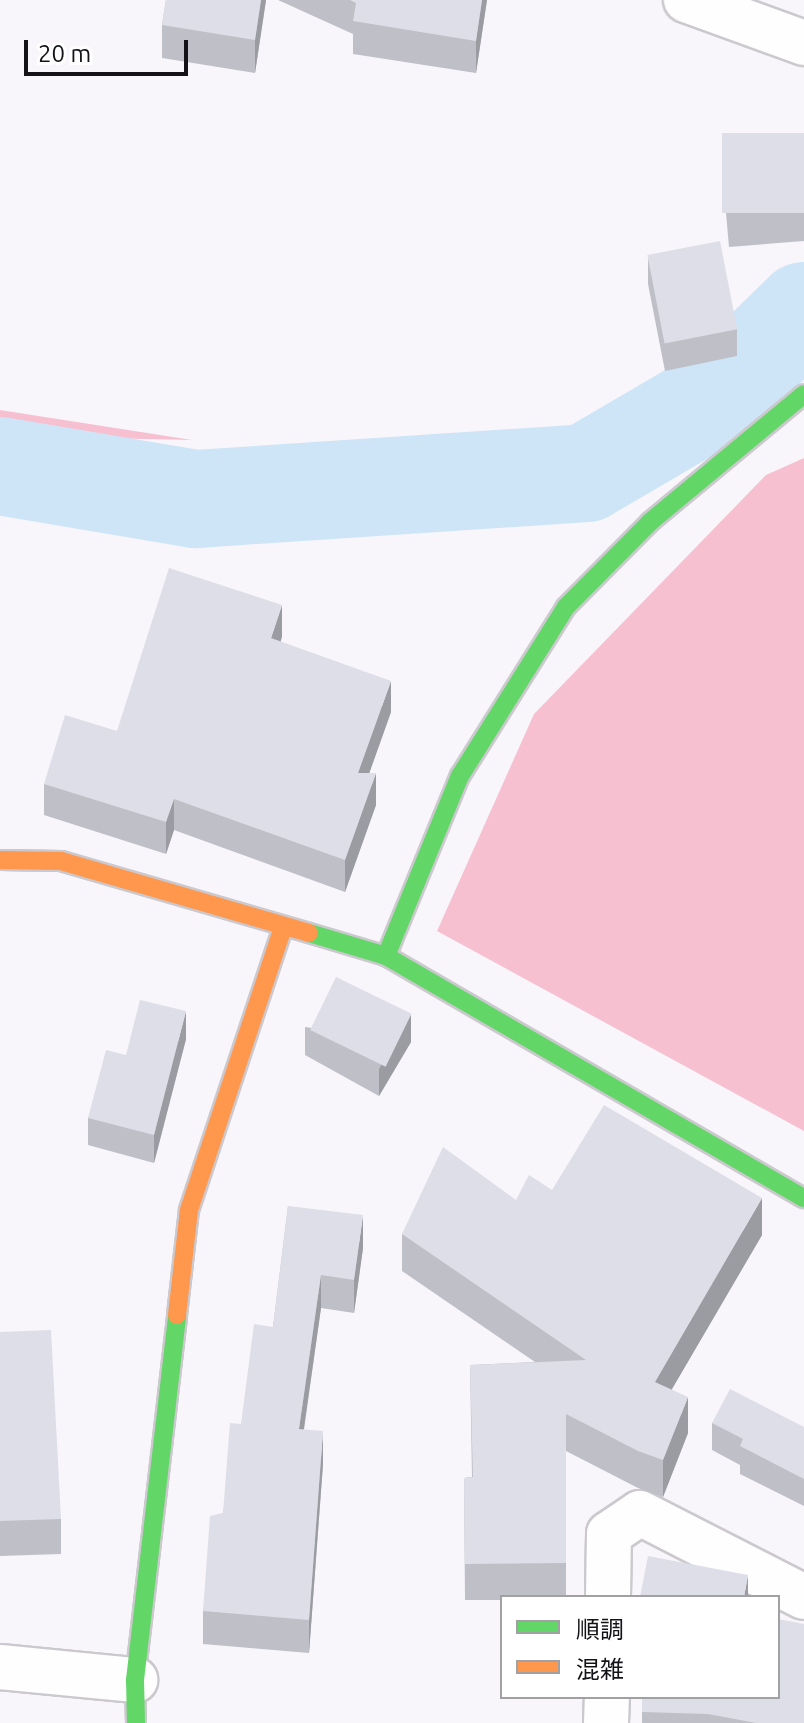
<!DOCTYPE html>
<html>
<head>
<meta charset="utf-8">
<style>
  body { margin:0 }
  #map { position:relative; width:804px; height:1723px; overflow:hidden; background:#f8f6fb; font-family:Ubuntu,"Noto Sans JP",sans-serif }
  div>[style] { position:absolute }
  .forest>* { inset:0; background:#f7c0d0 }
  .river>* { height:98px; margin:-49px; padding:0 49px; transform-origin:49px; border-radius:49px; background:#cee5f7 }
  .roads { filter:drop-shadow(2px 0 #cbc9ce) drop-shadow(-2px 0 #cbc9ce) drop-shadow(0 2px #cbc9ce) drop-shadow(0 -2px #cbc9ce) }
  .street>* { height:44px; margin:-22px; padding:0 22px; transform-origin:22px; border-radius:22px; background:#fefefe }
  .fast>* { height:18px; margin:-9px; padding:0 9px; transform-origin:9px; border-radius:9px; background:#63d668 }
  .slow>* { height:18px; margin:-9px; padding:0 9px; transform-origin:9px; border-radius:9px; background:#ff974d }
  .wall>* { inset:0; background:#bebfc7 }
  .shaded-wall>* { inset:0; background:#9b9ba2 }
  .building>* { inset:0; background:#dddee7; transform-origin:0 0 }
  span { translate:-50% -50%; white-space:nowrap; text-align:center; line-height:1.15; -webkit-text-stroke:8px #fff; paint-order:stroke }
  .legend { position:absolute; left:500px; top:1595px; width:280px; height:104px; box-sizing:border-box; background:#fff; border:2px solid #a1a0a2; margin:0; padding:10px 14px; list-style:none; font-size:24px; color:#141217 }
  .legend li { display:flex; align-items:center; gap:16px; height:40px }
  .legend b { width:40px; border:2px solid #a1a0a2 }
  .scale { position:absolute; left:24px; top:40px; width:164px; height:36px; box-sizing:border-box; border:4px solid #141217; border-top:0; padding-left:10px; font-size:24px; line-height:28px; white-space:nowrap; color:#141217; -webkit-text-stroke:6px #fff; paint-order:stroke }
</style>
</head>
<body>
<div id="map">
  <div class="forest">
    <div style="clip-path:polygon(0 410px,192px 440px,0 436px)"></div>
    <div style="clip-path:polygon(804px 458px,804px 1131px,437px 931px,534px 714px,766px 475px)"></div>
  </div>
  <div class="river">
    <div style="left:0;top:466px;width:199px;rotate:9.6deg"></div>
    <div style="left:196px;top:499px;width:391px;rotate:-3.8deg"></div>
    <div style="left:586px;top:473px;width:151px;rotate:-30.3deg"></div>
    <div style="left:716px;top:397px;width:123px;rotate:-44.3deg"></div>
  </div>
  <div class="roads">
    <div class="street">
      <div style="left:686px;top:0;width:126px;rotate:20deg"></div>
      <div style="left:608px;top:1597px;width:63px;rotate:-89.1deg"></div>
      <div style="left:609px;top:1534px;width:37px;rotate:-34deg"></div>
      <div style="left:640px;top:1513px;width:184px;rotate:27.1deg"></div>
      <div style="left:0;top:1667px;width:136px;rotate:5.5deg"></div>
      <div style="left:606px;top:1723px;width:26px;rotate:-88deg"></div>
    </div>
    <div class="fast">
      <div style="left:309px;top:933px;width:80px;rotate:16.6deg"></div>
      <div style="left:386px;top:956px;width:483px;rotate:30.1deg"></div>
      <div style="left:386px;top:956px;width:195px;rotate:-67.7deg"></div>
      <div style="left:460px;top:776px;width:199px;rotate:-57.9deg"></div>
      <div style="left:566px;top:607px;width:120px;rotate:-45.3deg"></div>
      <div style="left:650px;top:522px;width:200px;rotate:-39.7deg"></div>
      <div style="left:136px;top:1723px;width:43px;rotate:-91.3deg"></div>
      <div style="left:135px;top:1680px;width:367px;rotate:-83.4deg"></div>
    </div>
    <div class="slow">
      <div style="left:0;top:860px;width:61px;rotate:0.9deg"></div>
      <div style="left:61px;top:861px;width:258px;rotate:16.2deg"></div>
      <div style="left:177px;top:1315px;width:106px;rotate:-83.5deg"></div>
      <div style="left:189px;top:1210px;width:297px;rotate:-71.6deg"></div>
    </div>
  </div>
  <div class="wall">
    <div style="clip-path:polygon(166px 0,266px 0,255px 73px,162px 58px,162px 25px)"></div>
    <div style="clip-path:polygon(278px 0,487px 0,476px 73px,353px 54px,353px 34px)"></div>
    <div style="clip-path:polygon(804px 133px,804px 241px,729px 247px,722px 167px,722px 140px)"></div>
    <div style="clip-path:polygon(648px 256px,737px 329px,737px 356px,665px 371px,648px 284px)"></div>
    <div style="clip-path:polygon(282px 637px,280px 641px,391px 712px,369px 773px,376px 805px,345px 892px,174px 830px,166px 854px,44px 815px,44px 784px,117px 731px)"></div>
    <div style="clip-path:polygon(305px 1027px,411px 1042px,379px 1096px,305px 1055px)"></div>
    <div style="clip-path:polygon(186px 1039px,154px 1163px,88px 1145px,88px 1118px,126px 1055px)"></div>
    <div style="clip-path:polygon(552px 1190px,762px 1235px,672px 1389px,688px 1433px,663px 1497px,638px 1488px,566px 1451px,566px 1597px,502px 1597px,502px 1600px,465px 1600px,464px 1478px,472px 1477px,470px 1365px,535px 1362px,402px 1271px,402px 1234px,516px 1200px)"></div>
    <div style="clip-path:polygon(288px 1206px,363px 1248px,354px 1313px,321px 1308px,304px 1430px,323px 1464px,309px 1653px,203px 1644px,203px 1611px,241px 1424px,273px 1327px)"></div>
    <div style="clip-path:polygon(0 1332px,61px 1519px,61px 1554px,0 1556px)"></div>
    <div style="clip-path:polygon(712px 1423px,804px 1427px,804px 1506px,740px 1474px,740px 1465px,712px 1450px)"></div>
    <div style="clip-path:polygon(642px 1697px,804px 1723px,642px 1723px)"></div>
  </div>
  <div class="shaded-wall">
    <div style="clip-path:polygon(261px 0,266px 0,255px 73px,255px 40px)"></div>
    <div style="clip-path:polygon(482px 0,487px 0,476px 73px,476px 41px)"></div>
    <div style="clip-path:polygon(282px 605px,282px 637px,271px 670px,271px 638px)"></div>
    <div style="clip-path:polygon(391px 681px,391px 712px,358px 805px,358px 773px)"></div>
    <div style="clip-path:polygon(376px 773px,376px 805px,345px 892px,345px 860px)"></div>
    <div style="clip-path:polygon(174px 799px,174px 830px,166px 854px,166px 822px)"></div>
    <div style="clip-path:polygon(186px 1011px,186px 1039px,154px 1163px,154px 1135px)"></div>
    <div style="clip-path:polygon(411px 1014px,411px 1042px,379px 1096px,379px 1069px)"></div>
    <div style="clip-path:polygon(762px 1198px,762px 1235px,655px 1418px,655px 1382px)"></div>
    <div style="clip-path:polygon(363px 1215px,363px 1248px,354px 1313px,354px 1280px)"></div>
    <div style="clip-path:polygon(321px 1275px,321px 1308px,299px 1462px,299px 1429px)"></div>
    <div style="clip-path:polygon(688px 1397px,688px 1433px,663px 1497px,663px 1460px)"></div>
    <div style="clip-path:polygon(323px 1431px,323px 1464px,309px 1653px,309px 1620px)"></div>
    <div style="clip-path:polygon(748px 1575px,748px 1597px,744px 1597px)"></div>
  </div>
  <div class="building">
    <div style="clip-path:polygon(166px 0,261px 0,255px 40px,162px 25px)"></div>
    <div style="clip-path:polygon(350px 0,482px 0,476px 41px,353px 21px,356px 3px)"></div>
    <div style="left:804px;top:133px;width:80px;height:82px;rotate:90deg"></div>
    <div style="left:720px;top:241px;width:90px;height:74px;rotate:79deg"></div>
    <div style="clip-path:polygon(169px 568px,282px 605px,271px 638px,391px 681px,358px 773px,376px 773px,345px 860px,174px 799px,166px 822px,44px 784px,65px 715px,117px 731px)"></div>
    <div style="left:336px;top:977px;width:84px;height:59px;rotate:26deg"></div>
    <div style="clip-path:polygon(140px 1000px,186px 1011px,154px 1135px,88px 1118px,106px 1050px,126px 1055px)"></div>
    <div style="clip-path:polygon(604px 1105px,762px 1198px,655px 1382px,688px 1397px,663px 1460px,638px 1451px,566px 1414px,566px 1563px,465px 1564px,464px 1478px,473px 1477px,470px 1365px,586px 1360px,402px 1234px,443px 1147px,516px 1200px,529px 1175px,552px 1190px)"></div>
    <div style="clip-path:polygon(288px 1206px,363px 1215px,354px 1280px,321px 1275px,299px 1429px,323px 1431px,309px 1620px,203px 1611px,210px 1516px,223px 1513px,230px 1423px,241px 1424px,254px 1324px,273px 1327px)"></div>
    <div style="clip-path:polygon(51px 1330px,61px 1519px,0 1521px,0 1332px)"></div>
    <div style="clip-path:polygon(730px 1389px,804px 1427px,804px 1479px,740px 1446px,743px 1439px,712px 1423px)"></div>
    <div style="clip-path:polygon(648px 1556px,748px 1575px,744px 1597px,640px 1597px)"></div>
    <div style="clip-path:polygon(778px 1619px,804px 1624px,804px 1723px,756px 1723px,708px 1714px,642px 1712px,642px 1697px,778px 1697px)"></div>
  </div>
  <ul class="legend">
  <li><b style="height:10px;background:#63d668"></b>順調</li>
  <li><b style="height:10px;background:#ff974d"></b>混雑</li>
  </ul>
  <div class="scale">20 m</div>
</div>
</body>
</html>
